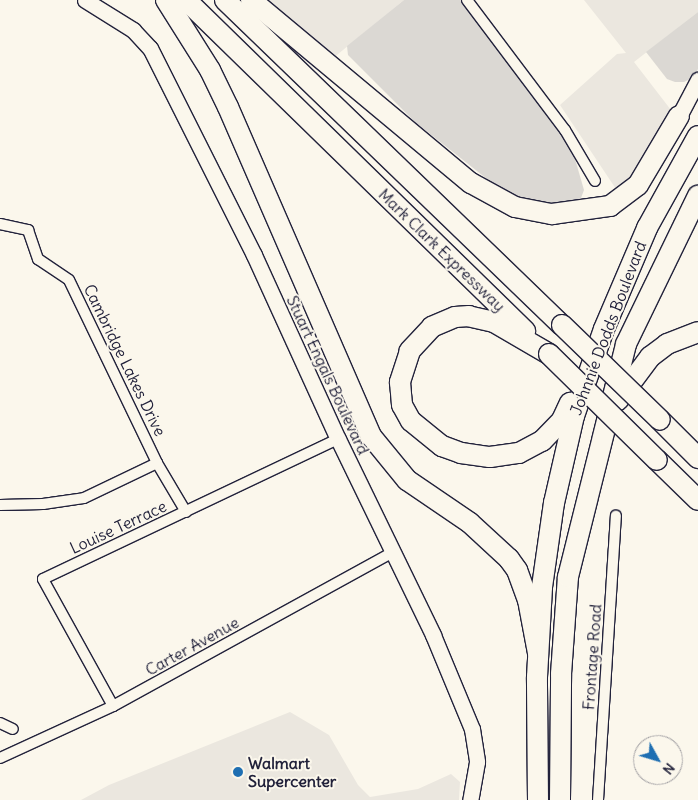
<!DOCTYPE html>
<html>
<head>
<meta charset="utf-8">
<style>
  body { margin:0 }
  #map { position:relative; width:698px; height:800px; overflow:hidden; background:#fbf7ec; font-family:Delius,sans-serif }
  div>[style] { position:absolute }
  .built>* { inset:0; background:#ebe7df }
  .green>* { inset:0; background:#dbd8d3 }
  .roads { filter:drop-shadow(1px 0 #22223b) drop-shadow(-1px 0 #22223b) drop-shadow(0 1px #22223b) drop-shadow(0 -1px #22223b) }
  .street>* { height:10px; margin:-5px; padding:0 5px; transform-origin:5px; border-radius:5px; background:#fbf7ec }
  .secondary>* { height:15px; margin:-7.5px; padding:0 7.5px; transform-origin:7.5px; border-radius:7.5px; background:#fbf7ec }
  .highway>* { height:20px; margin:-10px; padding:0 10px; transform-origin:10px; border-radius:10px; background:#fbf7ec }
  .bridges { filter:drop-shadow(1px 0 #22223b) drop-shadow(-1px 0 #22223b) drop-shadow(0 1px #22223b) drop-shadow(0 -1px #22223b) }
  .highway-bridge>* { height:20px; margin:-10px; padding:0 10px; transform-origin:10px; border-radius:10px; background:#fbf7ec }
  .dots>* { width:14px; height:14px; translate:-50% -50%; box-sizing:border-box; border:2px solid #fbf7ec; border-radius:50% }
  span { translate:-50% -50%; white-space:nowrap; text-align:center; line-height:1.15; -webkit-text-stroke:4px #fbf7ec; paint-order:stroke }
  .street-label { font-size:16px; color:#22223b }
  .poi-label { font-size:16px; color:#22223b; font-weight:700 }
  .left { translate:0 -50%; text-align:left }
  .north { position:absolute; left:633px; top:735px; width:50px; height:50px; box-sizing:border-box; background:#fbf7ec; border:1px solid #a4a2a5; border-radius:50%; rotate:129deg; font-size:14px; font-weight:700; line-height:20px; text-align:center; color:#22223b }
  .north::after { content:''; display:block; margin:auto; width:18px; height:22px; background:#1f6fb2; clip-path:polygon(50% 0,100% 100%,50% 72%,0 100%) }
</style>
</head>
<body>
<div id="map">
  <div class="built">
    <div style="clip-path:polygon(261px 0,404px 0,332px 59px)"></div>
    <div style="clip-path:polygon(584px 0,698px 0,698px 12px,634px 62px,671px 110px,670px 121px,646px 167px,618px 192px,560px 105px,617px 54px,626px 53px)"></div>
    <div style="clip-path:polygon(290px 712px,329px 735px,358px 785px,370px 797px,418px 789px,451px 774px,460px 782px,459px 800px,81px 800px,109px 785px)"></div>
  </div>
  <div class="green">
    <div style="clip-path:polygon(404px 0,461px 0,563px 137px,575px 159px,584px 190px,581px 198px,572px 202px,546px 203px,525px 200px,501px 190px,415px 122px,348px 55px,347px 46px)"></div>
    <div style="clip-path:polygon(698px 12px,698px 69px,694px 77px,684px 82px,675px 82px,667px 79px,646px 52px)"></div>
  </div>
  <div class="roads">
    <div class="street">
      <div style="left:467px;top:0;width:163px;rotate:53deg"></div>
      <div style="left:565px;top:130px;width:59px;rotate:59.5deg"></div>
      <div style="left:0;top:224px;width:29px;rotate:12deg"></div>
      <div style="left:28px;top:230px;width:31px;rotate:71deg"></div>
      <div style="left:38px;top:259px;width:37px;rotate:34deg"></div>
      <div style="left:69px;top:280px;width:203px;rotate:64.3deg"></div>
      <div style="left:157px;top:463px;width:57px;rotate:59.4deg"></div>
      <div style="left:0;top:505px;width:43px;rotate:-1.3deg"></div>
      <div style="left:43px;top:504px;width:41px;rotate:-8.3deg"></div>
      <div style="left:84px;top:498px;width:81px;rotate:-25.6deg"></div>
      <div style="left:113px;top:706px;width:145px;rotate:-118.9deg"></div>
      <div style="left:43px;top:579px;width:327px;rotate:-25.4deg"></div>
      <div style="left:0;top:723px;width:14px;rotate:25deg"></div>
      <div style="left:0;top:758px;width:124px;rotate:-24.7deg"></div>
      <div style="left:113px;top:706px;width:320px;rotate:-28.8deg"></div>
      <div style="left:598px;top:800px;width:285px;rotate:-86.4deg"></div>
    </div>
    <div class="secondary">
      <div style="left:85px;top:0;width:57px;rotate:32deg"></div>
      <div style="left:133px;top:30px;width:25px;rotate:47deg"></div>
      <div style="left:150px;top:48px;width:232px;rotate:63.3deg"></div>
      <div style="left:254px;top:255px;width:202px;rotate:65.5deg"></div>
      <div style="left:338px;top:439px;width:218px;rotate:64.1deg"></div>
      <div style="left:433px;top:635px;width:102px;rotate:67.5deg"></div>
      <div style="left:472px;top:729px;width:33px;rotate:81deg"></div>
      <div style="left:477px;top:762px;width:39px;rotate:100deg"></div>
      <div style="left:679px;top:116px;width:41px;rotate:-62.2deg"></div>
    </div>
    <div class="highway">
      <div style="left:166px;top:0;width:83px;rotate:57.8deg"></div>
      <div style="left:210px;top:70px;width:41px;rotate:64.1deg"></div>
      <div style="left:228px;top:107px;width:359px;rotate:66.5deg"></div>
      <div style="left:371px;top:436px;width:57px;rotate:50.7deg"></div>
      <div style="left:407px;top:480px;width:76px;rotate:34.3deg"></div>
      <div style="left:470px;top:523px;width:53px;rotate:42.7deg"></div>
      <div style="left:509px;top:559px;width:14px;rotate:54deg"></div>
      <div style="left:517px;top:570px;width:32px;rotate:70deg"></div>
      <div style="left:528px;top:600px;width:54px;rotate:79.3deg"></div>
      <div style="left:186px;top:0;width:474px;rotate:44.3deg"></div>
      <div style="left:225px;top:0;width:468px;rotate:44deg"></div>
      <div style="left:251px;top:0;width:286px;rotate:39.8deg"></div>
      <div style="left:471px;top:183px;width:50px;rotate:28.6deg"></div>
      <div style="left:515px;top:207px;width:38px;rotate:11deg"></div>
      <div style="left:552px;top:214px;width:59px;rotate:-7.9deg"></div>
      <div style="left:610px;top:206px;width:35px;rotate:-37deg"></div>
      <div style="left:638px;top:185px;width:80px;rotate:-59.3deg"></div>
      <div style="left:549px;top:354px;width:64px;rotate:-149.8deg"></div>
      <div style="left:494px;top:322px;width:26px;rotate:-167deg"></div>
      <div style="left:469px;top:316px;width:14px;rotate:176deg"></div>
      <div style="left:455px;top:317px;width:25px;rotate:157deg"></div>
      <div style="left:432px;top:327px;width:33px;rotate:133deg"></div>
      <div style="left:410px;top:351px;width:33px;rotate:108deg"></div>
      <div style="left:400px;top:382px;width:23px;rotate:85deg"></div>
      <div style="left:402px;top:405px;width:18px;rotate:61deg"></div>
      <div style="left:411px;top:421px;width:40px;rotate:39deg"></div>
      <div style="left:442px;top:446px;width:20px;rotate:20deg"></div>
      <div style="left:461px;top:453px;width:29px;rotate:8deg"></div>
      <div style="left:490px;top:457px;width:29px;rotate:-8deg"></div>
      <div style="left:519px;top:453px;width:26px;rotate:-28deg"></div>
      <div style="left:542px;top:441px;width:29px;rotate:-46deg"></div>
      <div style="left:562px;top:420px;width:19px;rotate:-65deg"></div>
      <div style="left:618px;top:400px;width:54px;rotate:-53.3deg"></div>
      <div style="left:650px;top:357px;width:21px;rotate:-37deg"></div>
      <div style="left:667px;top:344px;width:33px;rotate:-21deg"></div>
      <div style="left:660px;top:420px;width:54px;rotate:45deg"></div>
      <div style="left:657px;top:460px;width:57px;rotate:44.3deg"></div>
      <div style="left:538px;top:800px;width:123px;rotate:-90.5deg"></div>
      <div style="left:537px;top:677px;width:90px;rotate:-86.8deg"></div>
      <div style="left:542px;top:587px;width:85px;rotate:-81.9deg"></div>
      <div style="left:554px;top:503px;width:89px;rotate:-77.1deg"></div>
      <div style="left:574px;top:416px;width:92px;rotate:-71deg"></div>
      <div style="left:604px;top:329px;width:110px;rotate:-66.9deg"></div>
      <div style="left:647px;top:228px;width:105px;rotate:-61deg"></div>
      <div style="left:560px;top:800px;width:126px;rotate:-89.5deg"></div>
      <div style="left:561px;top:674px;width:97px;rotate:-85.9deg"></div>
      <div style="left:568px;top:577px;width:240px;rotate:-76deg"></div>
      <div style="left:626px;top:344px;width:165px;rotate:-64.1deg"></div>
    </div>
  </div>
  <div class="bridges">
    <div class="highway-bridge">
      <div style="left:562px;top:325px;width:136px;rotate:44.1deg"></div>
      <div style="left:549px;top:354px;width:151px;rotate:44.5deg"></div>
    </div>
  </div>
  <div class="dots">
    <div style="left:238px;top:772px;background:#1f6fb2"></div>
  </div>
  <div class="street-label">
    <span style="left:442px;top:250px;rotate:44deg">Mark Clark Expressway</span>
    <span style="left:608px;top:328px;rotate:-69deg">Johnnie Dodds Boulevard</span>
    <span style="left:125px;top:360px;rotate:64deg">Cambridge Lakes Drive</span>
    <span style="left:328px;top:375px;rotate:65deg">Stuart Engals Boulevard</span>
    <span style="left:118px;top:527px;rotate:-25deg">Louise Terrace</span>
    <span style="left:192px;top:646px;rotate:-29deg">Carter Avenue</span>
    <span style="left:592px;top:657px;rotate:-86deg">Frontage Road</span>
  </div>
  <div class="poi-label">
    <span class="left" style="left:248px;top:772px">Walmart<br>Supercenter</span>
  </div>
  <div class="north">N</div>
</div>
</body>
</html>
